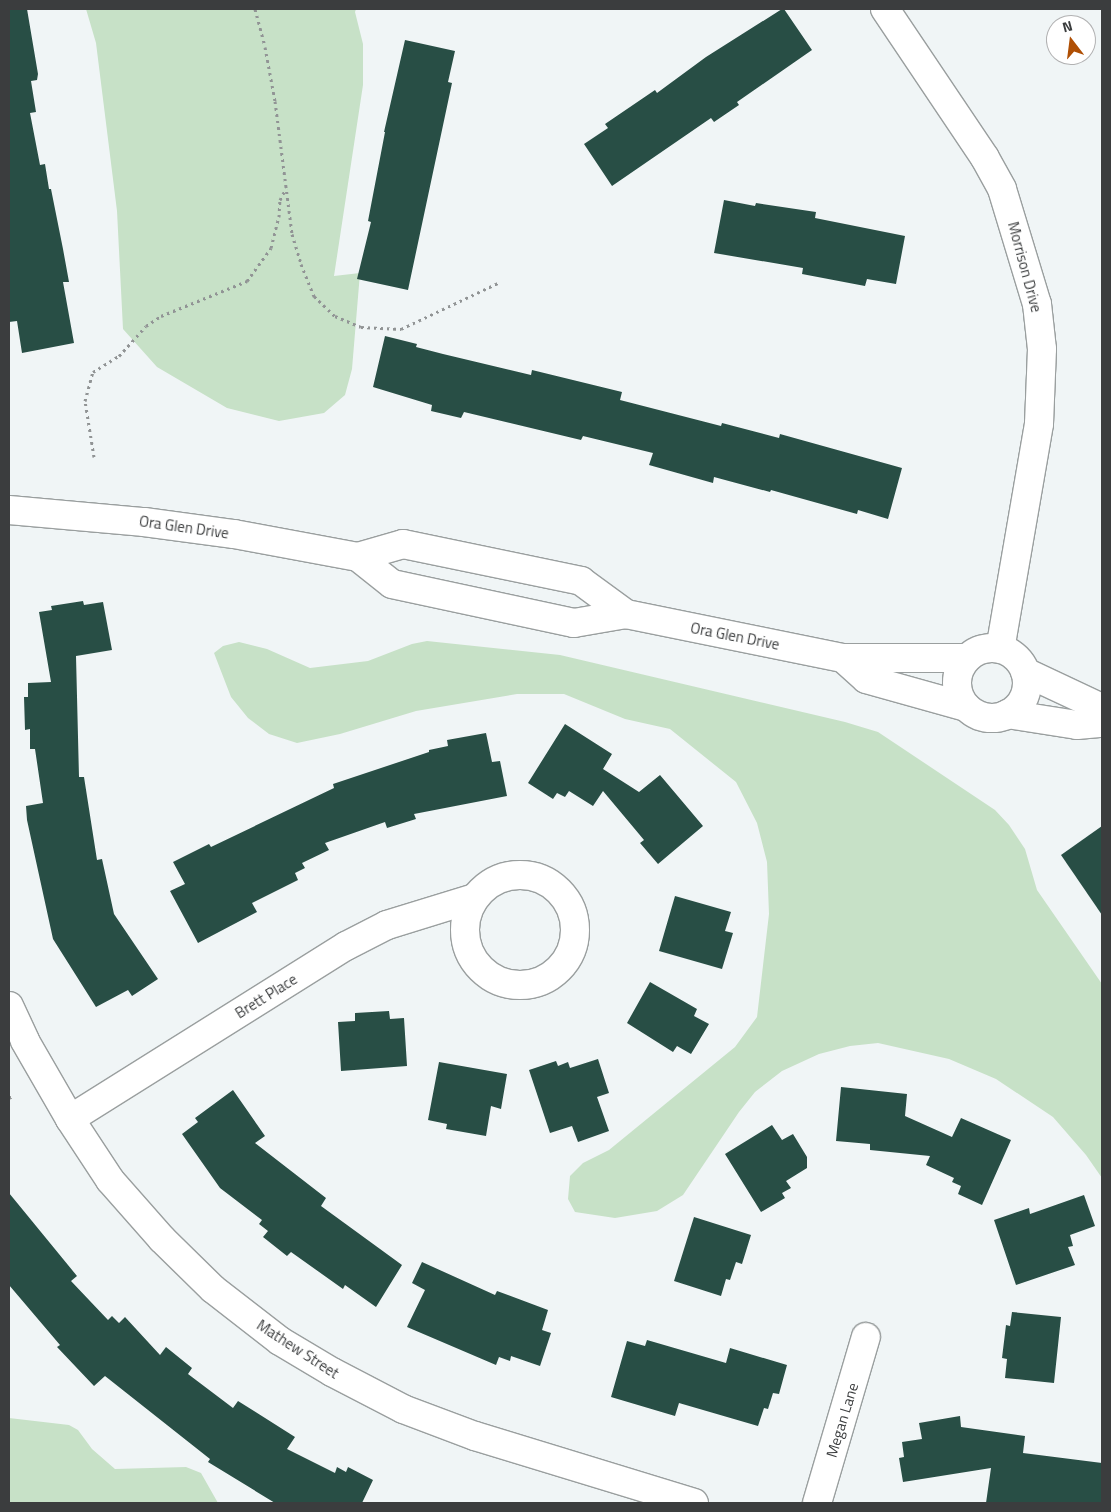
<!DOCTYPE html>
<html>
<head>
<meta charset="utf-8">
<style>
  body { margin:0 }
  #map { position:relative; width:1111px; height:1512px; overflow:hidden; background:#f0f5f6; font-family:"Titillium Web",sans-serif }
  div>[style] { position:absolute }
  .green>* { inset:0; background:#c7e1c7 }
  .building>* { inset:0; background:#284e45 }
  .path>* { height:3px; margin-top:-1.5px; transform-origin:0; background:repeating-linear-gradient(90deg,#919495 0 2.5px,transparent 0 6.5px) }
  .roads { filter:drop-shadow(1px 0 #9a9f9f) drop-shadow(-1px 0 #9a9f9f) drop-shadow(0 1px #9a9f9f) drop-shadow(0 -1px #9a9f9f) }
  .street>* { height:28px; margin:-14px; padding:0 14px; transform-origin:14px; border-radius:14px; background:#fff }
  .street>.ring { margin:-14px; padding:0; box-sizing:content-box; background:none; border:28px solid #fff; border-radius:50% }
  .secondary>* { height:28px; margin:-14px; padding:0 14px; transform-origin:14px; border-radius:14px; background:#fff }
  .secondary>.ring { margin:-14px; padding:0; box-sizing:content-box; background:none; border:28px solid #fff; border-radius:50% }
  span { translate:-50% -50%; white-space:nowrap; text-align:center; line-height:1.15; -webkit-text-stroke:5px #fff; paint-order:stroke }
  .street-label { font-size:15px; color:#3b3d3e }
  .frame { position:absolute; inset:0; border:10px solid #3b3d3e; pointer-events:none }
  .north { position:absolute; left:1046px; top:15px; width:50px; height:50px; box-sizing:border-box; background:#fff; border:1px solid #b1b1b2; border-radius:50%; rotate:345deg; font-size:14px; font-weight:700; line-height:20px; text-align:center; color:#3b3d3e }
  .north::after { content:''; display:block; margin:auto; width:18px; height:22px; background:#af4f04; clip-path:polygon(50% 0,100% 100%,50% 72%,0 100%) }
</style>
</head>
<body>
<div id="map">
  <div class="green">
    <div style="clip-path:polygon(86px 9px,356px 9px,355px 12px,363px 44px,363px 85px,334px 276px,360px 273px,352px 369px,345px 395px,324px 413px,279px 421px,227px 408px,157px 367px,123px 329px,117px 211px,96px 43px)"></div>
    <div style="clip-path:polygon(427px 641px,560px 655px,845px 722px,878px 732px,995px 810px,1009px 825px,1025px 849px,1037px 890px,1102px 984px,1102px 1178px,1086px 1155px,1053px 1117px,996px 1079px,949px 1059px,878px 1043px,850px 1046px,819px 1054px,782px 1071px,755px 1092px,739px 1112px,683px 1195px,657px 1211px,615px 1218px,575px 1212px,568px 1199px,570px 1176px,583px 1163px,609px 1150px,735px 1047px,757px 1017px,769px 914px,767px 862px,757px 823px,736px 782px,670px 729px,625px 719px,564px 694px,517px 694px,416px 711px,340px 734px,297px 743px,269px 734px,248px 718px,231px 697px,214px 653px,223px 646px,239px 642px,267px 649px,310px 668px,368px 661px,412px 644px)"></div>
    <div style="clip-path:polygon(9px 1418px,69px 1425px,78px 1430px,92px 1449px,115px 1469px,186px 1467px,201px 1473px,218px 1503px,9px 1503px)"></div>
  </div>
  <div class="building">
    <div style="clip-path:polygon(9px 9px,27px 9px,38px 74px,37px 80px,31px 81px,36px 112px,30px 113px,40px 165px,45px 164px,49px 189px,51px 189px,63px 249px,69px 282px,63px 282px,74px 343px,22px 353px,17px 321px,9px 322px)"></div>
    <div style="clip-path:polygon(782px 9px,784px 9px,812px 50px,737px 102px,739px 105px,714px 122px,711px 118px,612px 186px,584px 144px,608px 128px,605px 124px,655px 90px,657px 93px,706px 57px)"></div>
    <div style="clip-path:polygon(405px 40px,455px 51px,448px 82px,452px 83px,408px 290px,357px 279px,371px 222px,368px 221px,385px 132px,384px 132px)"></div>
    <div style="clip-path:polygon(724px 200px,755px 206px,756px 203px,816px 212px,815px 218px,905px 236px,896px 284px,867px 279px,865px 286px,802px 274px,803px 268px,714px 253px)"></div>
    <div style="clip-path:polygon(385px 336px,417px 344px,416px 347px,443px 354px,531px 375px,532px 370px,622px 392px,620px 400px,721px 426px,722px 423px,779px 438px,780px 434px,902px 468px,888px 519px,858px 510px,857px 514px,771px 490px,770px 492px,714px 477px,713px 483px,649px 465px,653px 453px,583px 436px,581px 440px,464px 412px,461px 418px,431px 411px,432px 405px,373px 387px)"></div>
    <div style="clip-path:polygon(83px 601px,84px 605px,103px 602px,112px 650px,76px 656px,79px 777px,84px 777px,97px 860px,102px 859px,114px 914px,158px 979px,132px 996px,128px 990px,96px 1007px,53px 939px,27px 820px,26px 806px,43px 803px,35px 749px,30px 749px,30px 729px,25px 730px,24px 697px,28px 697px,28px 683px,51px 682px,39px 612px,52px 610px,51px 606px)"></div>
    <div style="clip-path:polygon(565px 724px,612px 754px,603px 769px,639px 792px,660px 775px,703px 826px,658px 864px,640px 843px,644px 840px,603px 791px,593px 806px,569px 791px,565px 797px,557px 793px,553px 799px,528px 783px)"></div>
    <div style="clip-path:polygon(486px 733px,492px 762px,500px 761px,507px 796px,414px 814px,416px 819px,387px 828px,385px 822px,325px 843px,329px 850px,302px 863px,305px 868px,295px 873px,298px 880px,252px 903px,257px 912px,198px 943px,170px 891px,185px 884px,173px 862px,209px 844px,211px 847px,334px 788px,333px 784px,429px 752px,429px 750px,448px 746px,447px 740px)"></div>
    <div style="clip-path:polygon(1102px 826px,1102px 915px,1061px 855px)"></div>
    <div style="clip-path:polygon(675px 896px,731px 912px,725px 931px,733px 933px,722px 969px,659px 951px)"></div>
    <div style="clip-path:polygon(650px 982px,697px 1009px,694px 1016px,709px 1024px,691px 1054px,677px 1046px,673px 1052px,627px 1023px)"></div>
    <div style="clip-path:polygon(389px 1011px,390px 1019px,404px 1018px,407px 1066px,341px 1071px,338px 1022px,355px 1021px,355px 1013px)"></div>
    <div style="clip-path:polygon(598px 1059px,609px 1093px,597px 1097px,609px 1131px,578px 1142px,572px 1126px,550px 1133px,529px 1070px,556px 1061px,558px 1066px,568px 1062px,570px 1068px)"></div>
    <div style="clip-path:polygon(439px 1062px,507px 1074px,501px 1109px,491px 1106px,486px 1136px,446px 1129px,447px 1124px,428px 1120px)"></div>
    <div style="clip-path:polygon(841px 1087px,907px 1094px,905px 1116px,952px 1137px,961px 1118px,1011px 1140px,982px 1205px,958px 1194px,961px 1186px,952px 1182px,954px 1178px,926px 1165px,930px 1156px,870px 1150px,870px 1144px,836px 1141px)"></div>
    <div style="clip-path:polygon(233px 1090px,265px 1136px,255px 1143px,326px 1198px,321px 1206px,402px 1265px,376px 1307px,345px 1285px,343px 1289px,291px 1252px,287px 1256px,263px 1237px,268px 1231px,259px 1224px,262px 1220px,220px 1188px,182px 1134px,198px 1122px,195px 1118px)"></div>
    <div style="clip-path:polygon(772px 1125px,782px 1140px,793px 1134px,807px 1157px,807px 1168px,786px 1181px,791px 1188px,782px 1193px,785px 1198px,761px 1212px,725px 1154px)"></div>
    <div style="clip-path:polygon(9px 1193px,77px 1276px,71px 1281px,108px 1320px,112px 1316px,119px 1323px,125px 1317px,160px 1355px,166px 1347px,192px 1368px,188px 1374px,233px 1408px,238px 1401px,295px 1437px,287px 1449px,335px 1473px,337px 1467px,346px 1472px,348px 1467px,373px 1480px,362px 1503px,275px 1503px,208px 1462px,210px 1459px,105px 1376px,94px 1386px,57px 1347px,60px 1345px,9px 1285px)"></div>
    <div style="clip-path:polygon(1084px 1195px,1095px 1226px,1070px 1235px,1073px 1246px,1068px 1247px,1075px 1265px,1016px 1285px,994px 1220px,1029px 1208px,1030px 1214px)"></div>
    <div style="clip-path:polygon(694px 1217px,751px 1235px,742px 1264px,736px 1262px,730px 1280px,726px 1279px,721px 1296px,674px 1281px)"></div>
    <div style="clip-path:polygon(422px 1262px,495px 1295px,497px 1291px,548px 1310px,542px 1330px,551px 1333px,540px 1366px,511px 1356px,510px 1361px,499px 1357px,496px 1365px,407px 1327px,425px 1290px,412px 1283px)"></div>
    <div style="clip-path:polygon(1012px 1312px,1061px 1317px,1054px 1383px,1005px 1378px,1007px 1359px,1002px 1358px,1006px 1325px,1010px 1326px)"></div>
    <div style="clip-path:polygon(647px 1340px,726px 1363px,730px 1348px,787px 1365px,779px 1394px,773px 1393px,768px 1409px,764px 1408px,758px 1426px,679px 1403px,675px 1416px,611px 1397px,627px 1341px,645px 1346px)"></div>
    <div style="clip-path:polygon(960px 1416px,961px 1427px,1025px 1436px,1023px 1453px,1102px 1463px,1102px 1503px,986px 1503px,991px 1468px,903px 1482px,899px 1458px,904px 1457px,902px 1442px,922px 1439px,919px 1423px)"></div>
  </div>
  <div class="path">
    <div style="left:255px;top:9px;width:39px;rotate:75deg"></div>
    <div style="left:265px;top:47px;width:55px;rotate:79.5deg"></div>
    <div style="left:275px;top:101px;width:134px;rotate:82.7deg"></div>
    <div style="left:292px;top:234px;width:31px;rotate:73deg"></div>
    <div style="left:301px;top:264px;width:35px;rotate:68deg"></div>
    <div style="left:314px;top:296px;width:29px;rotate:44deg"></div>
    <div style="left:335px;top:316px;width:28px;rotate:23deg"></div>
    <div style="left:361px;top:327px;width:40px;rotate:2.9deg"></div>
    <div style="left:401px;top:329px;width:110px;rotate:-25.4deg"></div>
    <div style="left:94px;top:457px;width:57px;rotate:-99.1deg"></div>
    <div style="left:85px;top:401px;width:30px;rotate:-75deg"></div>
    <div style="left:93px;top:372px;width:31px;rotate:-32deg"></div>
    <div style="left:119px;top:356px;width:40px;rotate:-48deg"></div>
    <div style="left:146px;top:326px;width:18px;rotate:-34deg"></div>
    <div style="left:161px;top:316px;width:93px;rotate:-22.1deg"></div>
    <div style="left:247px;top:281px;width:41px;rotate:-54deg"></div>
    <div style="left:271px;top:248px;width:32px;rotate:-76deg"></div>
    <div style="left:279px;top:217px;width:17px;rotate:-87deg"></div>
    <div style="left:280px;top:200px;width:13px;rotate:-63deg"></div>
    <div style="left:9px;top:1098px;width:4px;rotate:-27deg"></div>
  </div>
  <div class="roads">
    <div class="street">
      <div style="left:885px;top:9px;width:179px;rotate:56.1deg"></div>
      <div style="left:985px;top:158px;width:35px;rotate:61deg"></div>
      <div style="left:1002px;top:189px;width:120px;rotate:73.1deg"></div>
      <div style="left:1037px;top:304px;width:45px;rotate:83.7deg"></div>
      <div style="left:1042px;top:349px;width:75px;rotate:92.3deg"></div>
      <div style="left:1039px;top:424px;width:228px;rotate:99.8deg"></div>
      <div class="ring" style="left:465px;top:875px;width:82px;height:82px"></div>
      <div style="left:9px;top:1006px;width:38px;rotate:65deg"></div>
      <div style="left:25px;top:1041px;width:90px;rotate:60deg"></div>
      <div style="left:70px;top:1119px;width:73px;rotate:56.7deg"></div>
      <div style="left:110px;top:1180px;width:79px;rotate:48.6deg"></div>
      <div style="left:162px;top:1239px;width:71px;rotate:44.4deg"></div>
      <div style="left:213px;top:1289px;width:85px;rotate:37.8deg"></div>
      <div style="left:280px;top:1341px;width:61px;rotate:30.8deg"></div>
      <div style="left:332px;top:1372px;width:80px;rotate:27.5deg"></div>
      <div style="left:403px;top:1409px;width:77px;rotate:20.6deg"></div>
      <div style="left:475px;top:1436px;width:229px;rotate:17deg"></div>
      <div style="left:70px;top:1119px;width:326px;rotate:-32.1deg"></div>
      <div style="left:346px;top:946px;width:46px;rotate:-27.1deg"></div>
      <div style="left:387px;top:925px;width:92px;rotate:-17.1deg"></div>
      <div style="left:817px;top:1503px;width:173px;rotate:-73.6deg"></div>
    </div>
    <div class="secondary">
      <div style="left:9px;top:510px;width:136px;rotate:5.1deg"></div>
      <div style="left:144px;top:522px;width:91px;rotate:7.6deg"></div>
      <div style="left:234px;top:534px;width:126px;rotate:10.5deg"></div>
      <div style="left:358px;top:557px;width:47px;rotate:-16.1deg"></div>
      <div style="left:403px;top:544px;width:182px;rotate:11.7deg"></div>
      <div style="left:581px;top:581px;width:56px;rotate:36.3deg"></div>
      <div style="left:358px;top:557px;width:43px;rotate:38.5deg"></div>
      <div style="left:392px;top:584px;width:186px;rotate:12.1deg"></div>
      <div style="left:574px;top:623px;width:53px;rotate:-9.8deg"></div>
      <div style="left:626px;top:614px;width:221px;rotate:11.5deg"></div>
      <div style="left:843px;top:658px;width:124px"></div>
      <div class="ring" style="left:957px;top:648px;width:42px;height:42px"></div>
      <div style="left:843px;top:658px;width:31px;rotate:42deg"></div>
      <div style="left:866px;top:679px;width:104px;rotate:15.6deg"></div>
      <div style="left:1025px;top:672px;width:85px;rotate:25.1deg"></div>
      <div style="left:1007px;top:714px;width:71px;rotate:8.9deg"></div>
      <div style="left:1077px;top:725px;width:25px;rotate:-5deg"></div>
    </div>
  </div>
  <div class="street-label">
    <span style="left:1025px;top:267px;rotate:75deg">Morrison Drive</span>
    <span style="left:184px;top:527px;rotate:8deg">Ora Glen Drive</span>
    <span style="left:735px;top:636px;rotate:11deg">Ora Glen Drive</span>
    <span style="left:266px;top:996px;rotate:-32deg">Brett Place</span>
    <span style="left:298px;top:1349px;rotate:33deg">Mathew Street</span>
    <span style="left:842px;top:1420px;rotate:-73deg">Megan Lane</span>
  </div>
  <div class="frame"></div>
  <div class="north">N</div>
</div>
</body>
</html>
